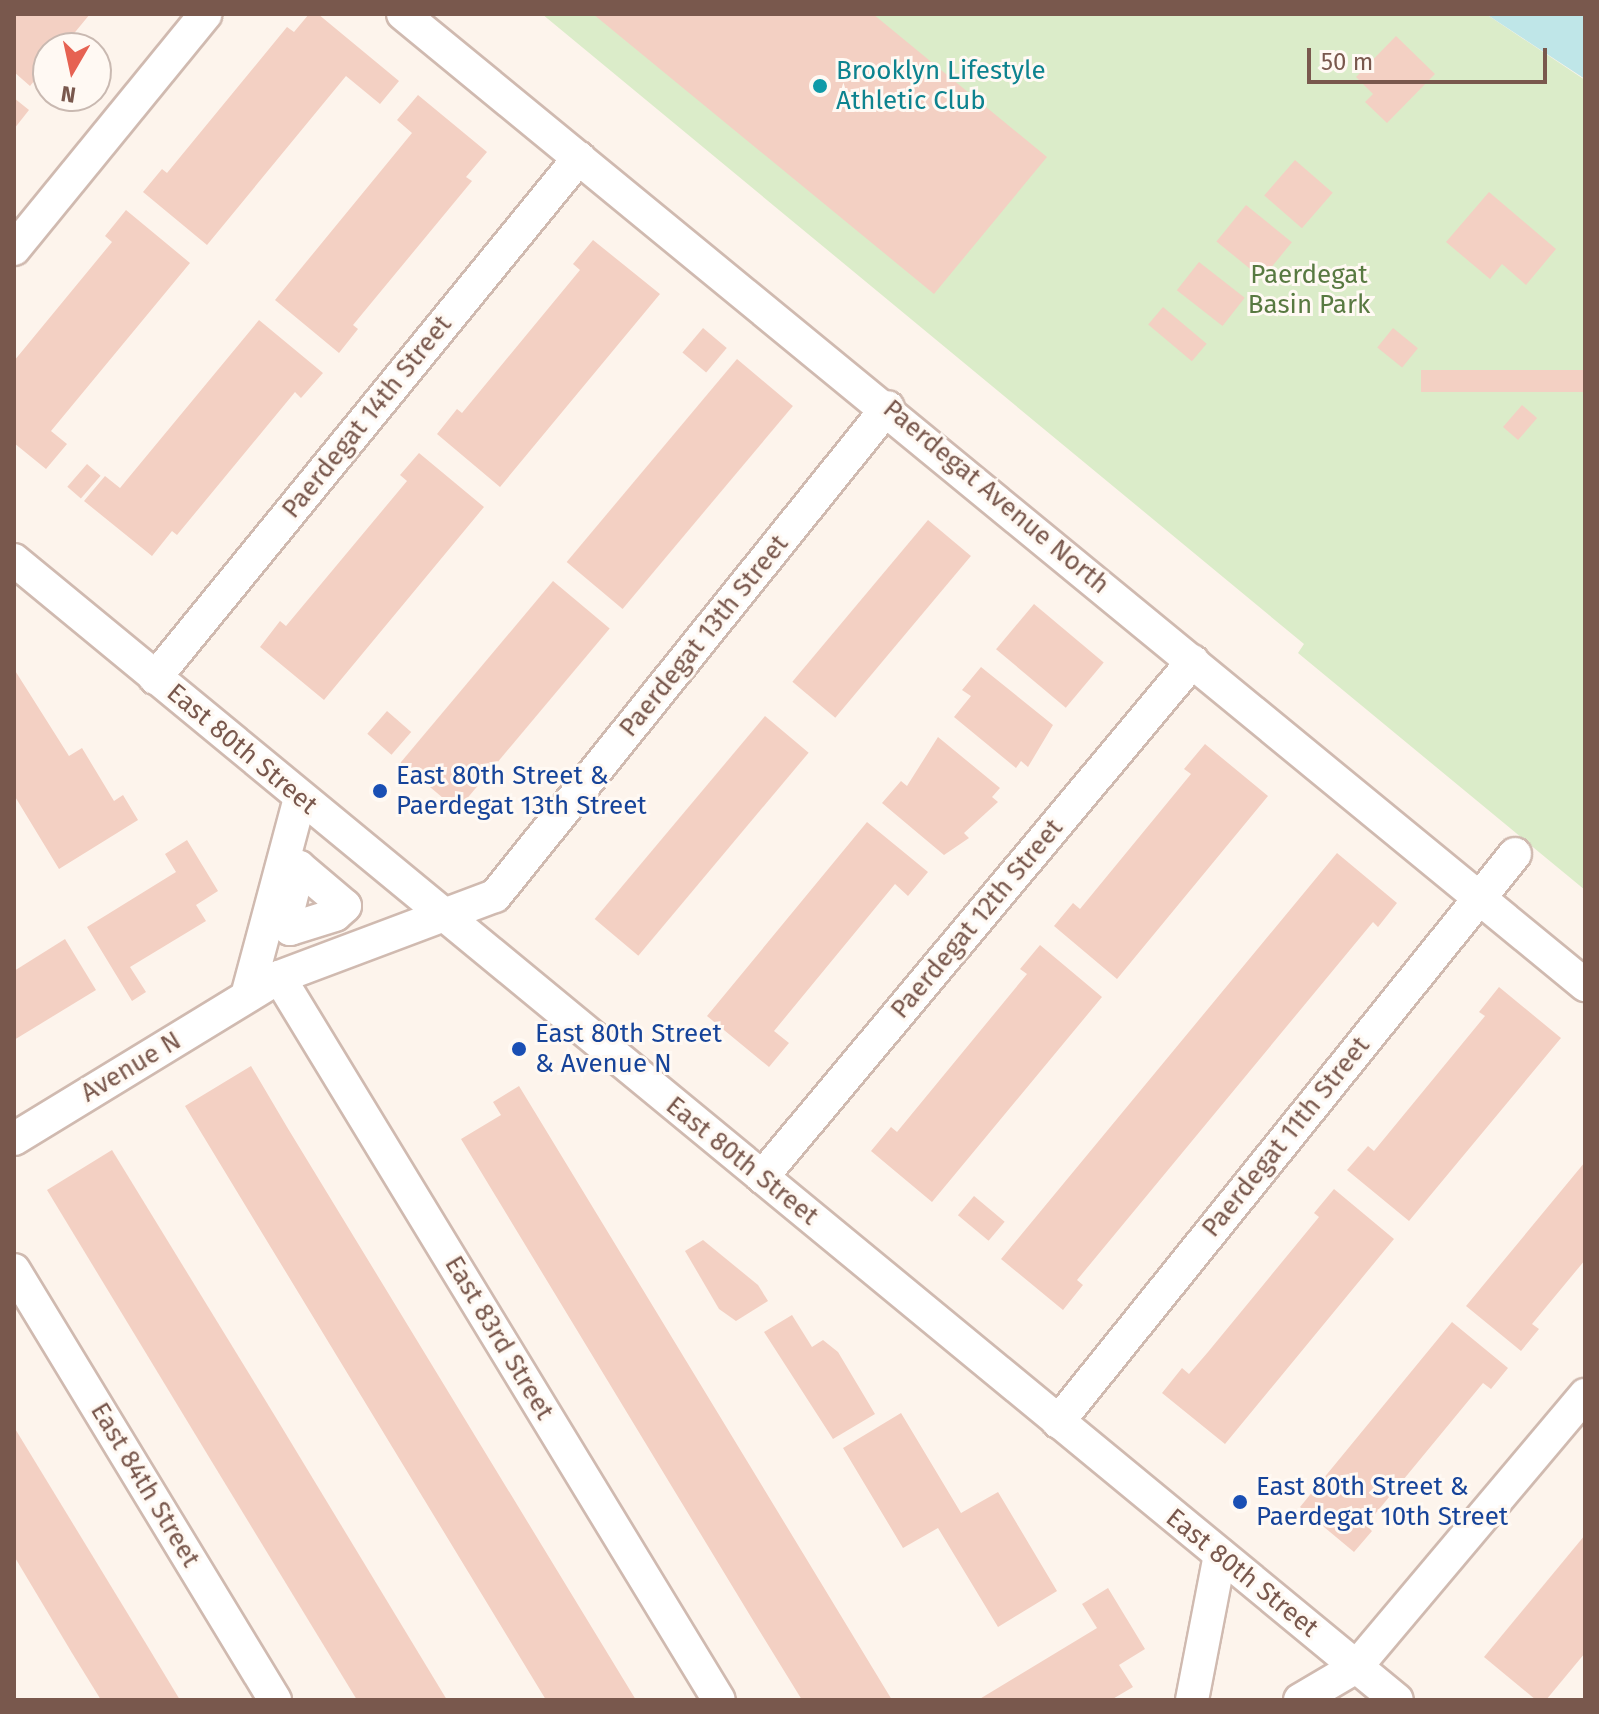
<!DOCTYPE html>
<html>
<head>
<meta charset="utf-8">
<style>
  body { margin:0 }
  #map { position:relative; width:1599px; height:1714px; overflow:hidden; background:#fdf4ec; font-family:"Fira Sans",sans-serif }
  div>[style] { position:absolute }
  .green>* { inset:0; background:#dbecc9 }
  .water>* { inset:0; background:#bfe6e8 }
  .building>* { inset:0; background:#f3d0c3; transform-origin:0 0 }
  .roads { filter:drop-shadow(2px 0 #d0bab0) drop-shadow(-2px 0 #d0bab0) drop-shadow(0 2px #d0bab0) drop-shadow(0 -2px #d0bab0) }
  .minor>* { height:32px; margin:-16px; padding:0 16px; transform-origin:16px; border-radius:16px; background:#fff }
  .dots>* { width:22px; height:22px; translate:-50% -50%; box-sizing:border-box; border:4px solid #fff9f3; border-radius:50% }
  span { translate:-50% -50%; white-space:nowrap; text-align:center; line-height:1.15; -webkit-text-stroke:6px #fff9f3; paint-order:stroke }
  .culture-label { font-size:26px; color:#0d838f }
  .left { translate:0 -50%; text-align:left }
  .park-label { font-size:26px; color:#587941 }
  .street-label { font-size:26px; color:#79584d }
  .transit-label { font-size:26px; color:#164399 }
  .frame { position:absolute; inset:0; border:16px solid #79584d; pointer-events:none }
  .north { position:absolute; left:32px; top:32px; width:80px; height:80px; box-sizing:border-box; background:#fff9f3; border:2px solid #c9b9b1; border-radius:50%; rotate:189deg; font-size:22px; font-weight:700; line-height:32px; text-align:center; color:#79584d }
  .north::after { content:''; display:block; margin:auto; width:28px; height:36px; background:#e66252; clip-path:polygon(50% 0,100% 100%,50% 72%,0 100%) }
  .scale { position:absolute; left:1307px; top:48px; width:240px; height:36px; box-sizing:border-box; border:4px solid #79584d; border-top:0; padding-left:10px; font-size:24px; line-height:28px; white-space:nowrap; color:#79584d; -webkit-text-stroke:6px #fff9f3; paint-order:stroke }
</style>
</head>
<body>
<div id="map">
  <div class="green">
    <div style="clip-path:polygon(542px 14px,1486px 14px,1585px 80px,1585px 890px,1298px 653px,1304px 644px)"></div>
  </div>
  <div class="water">
    <div style="clip-path:polygon(1486px 14px,1585px 14px,1585px 79px)"></div>
  </div>
  <div class="building">
    <div style="clip-path:polygon(16px 14px,90px 14px,62px 48px,48px 48px,48px 64px,30px 86px,14px 72px)"></div>
    <div style="clip-path:polygon(309px 14px,318px 14px,399px 81px,380px 104px,346px 76px,207px 245px,143px 192px,162px 169px,167px 173px,287px 27px,294px 32px)"></div>
    <div style="clip-path:polygon(593px 14px,873px 14px,1047px 157px,934px 294px)"></div>
    <div style="clip-path:polygon(1396px 36px,1435px 74px,1387px 123px,1365px 102px,1373px 94px,1356px 77px)"></div>
    <div style="clip-path:polygon(418px 95px,487px 152px,466px 177px,472px 181px,353px 325px,358px 329px,339px 353px,275px 300px,412px 133px,397px 120px)"></div>
    <div style="clip-path:polygon(14px 98px,29px 110px,14px 129px)"></div>
    <div style="left:1295px;top:160px;width:50px;height:47px;rotate:41deg"></div>
    <div style="clip-path:polygon(1489px 192px,1556px 249px,1526px 285px,1502px 264px,1490px 279px,1446px 242px)"></div>
    <div style="left:1246px;top:205px;width:59px;height:47px;rotate:39deg"></div>
    <div style="clip-path:polygon(126px 210px,190px 263px,51px 431px,67px 444px,46px 469px,14px 443px,14px 361px,112px 242px,105px 236px)"></div>
    <div style="clip-path:polygon(593px 240px,660px 294px,500px 487px,437px 434px,457px 409px,462px 413px,580px 270px,573px 264px)"></div>
    <div style="left:1199px;top:262px;width:58px;height:36px;rotate:38deg"></div>
    <div style="left:1163px;top:307px;width:57px;height:23px;rotate:40deg"></div>
    <div style="clip-path:polygon(259px 320px,323px 373px,301px 398px,295px 392px,177px 535px,172px 531px,152px 556px,84px 501px,105px 476px,120px 488px)"></div>
    <div style="left:703px;top:328px;width:31px;height:32px;rotate:40deg"></div>
    <div style="left:1393px;top:328px;width:32px;height:25px;rotate:39deg"></div>
    <div style="left:737px;top:359px;width:73px;height:265px;rotate:40deg"></div>
    <div style="left:1585px;top:370px;width:22px;height:164px;rotate:90deg"></div>
    <div style="left:1522px;top:405px;width:20px;height:29px;rotate:41deg"></div>
    <div style="clip-path:polygon(419px 453px,484px 507px,324px 700px,260px 647px,280px 621px,286px 626px,407px 481px,400px 475px)"></div>
    <div style="left:87px;top:464px;width:18px;height:30px;rotate:41deg"></div>
    <div style="left:928px;top:520px;width:56px;height:211px;rotate:40deg"></div>
    <div style="left:553px;top:581px;width:74px;height:237px;rotate:40deg"></div>
    <div style="left:1034px;top:604px;width:91px;height:59px;rotate:40deg"></div>
    <div style="clip-path:polygon(981px 667px,1053px 725px,1028px 767px,1021px 761px,1016px 768px,954px 717px,971px 696px,962px 690px)"></div>
    <div style="clip-path:polygon(14px 669px,69px 756px,82px 748px,114px 801px,123px 795px,138px 820px,59px 869px,14px 795px)"></div>
    <div style="left:387px;top:711px;width:32px;height:30px;rotate:41deg"></div>
    <div style="left:765px;top:716px;width:57px;height:265px;rotate:40deg"></div>
    <div style="clip-path:polygon(938px 737px,1000px 788px,992px 797px,998px 802px,964px 833px,969px 838px,944px 855px,882px 803px,901px 781px,907px 786px)"></div>
    <div style="clip-path:polygon(1205px 744px,1268px 796px,1117px 979px,1054px 926px,1073px 903px,1080px 909px,1191px 774px,1184px 769px)"></div>
    <div style="clip-path:polygon(867px 822px,928px 872px,908px 896px,895px 884px,774px 1031px,789px 1043px,769px 1067px,707px 1016px)"></div>
    <div style="clip-path:polygon(187px 840px,218px 891px,196px 905px,206px 921px,130px 967px,146px 992px,132px 1001px,87px 927px,176px 872px,165px 854px)"></div>
    <div style="clip-path:polygon(1337px 853px,1397px 903px,1378px 927px,1373px 922px,1077px 1280px,1083px 1285px,1063px 1310px,1001px 1259px)"></div>
    <div style="clip-path:polygon(65px 939px,96px 990px,14px 1040px,14px 971px)"></div>
    <div style="clip-path:polygon(1040px 945px,1102px 997px,932px 1202px,871px 1151px,891px 1127px,897px 1132px,1027px 974px,1020px 969px)"></div>
    <div style="clip-path:polygon(1499px 987px,1561px 1038px,1409px 1221px,1347px 1170px,1368px 1146px,1374px 1151px,1485px 1016px,1479px 1012px)"></div>
    <div style="clip-path:polygon(251px 1066px,287px 1127px,636px 1700px,546px 1700px,222px 1167px,185px 1106px)"></div>
    <div style="clip-path:polygon(519px 1086px,747px 1461px,892px 1700px,802px 1700px,754px 1622px,461px 1139px,501px 1115px,493px 1102px)"></div>
    <div style="clip-path:polygon(112px 1150px,278px 1421px,447px 1700px,357px 1700px,212px 1462px,47px 1190px)"></div>
    <div style="clip-path:polygon(1585px 1162px,1585px 1260px,1532px 1324px,1539px 1329px,1521px 1351px,1466px 1306px)"></div>
    <div style="clip-path:polygon(1334px 1189px,1394px 1239px,1225px 1444px,1162px 1393px,1182px 1368px,1189px 1374px,1208px 1352px,1319px 1217px,1314px 1213px)"></div>
    <div style="left:974px;top:1196px;width:40px;height:25px;rotate:40deg"></div>
    <div style="clip-path:polygon(703px 1240px,758px 1285px,768px 1301px,736px 1321px,719px 1309px,685px 1251px)"></div>
    <div style="clip-path:polygon(792px 1315px,812px 1347px,823px 1340px,838px 1352px,875px 1414px,833px 1439px,764px 1332px)"></div>
    <div style="clip-path:polygon(1452px 1322px,1508px 1368px,1491px 1389px,1483px 1383px,1366px 1525px,1372px 1531px,1354px 1552px,1300px 1507px)"></div>
    <div style="clip-path:polygon(901px 1413px,961px 1513px,998px 1492px,1057px 1591px,998px 1627px,938px 1528px,903px 1548px,843px 1448px)"></div>
    <div style="clip-path:polygon(14px 1427px,145px 1642px,180px 1700px,101px 1700px,72px 1653px,14px 1556px)"></div>
    <div style="clip-path:polygon(1585px 1535px,1585px 1653px,1546px 1700px,1536px 1700px,1484px 1657px)"></div>
    <div style="clip-path:polygon(1108px 1588px,1145px 1649px,1119px 1665px,1133px 1687px,1111px 1700px,978px 1700px,1097px 1628px,1082px 1604px)"></div>
  </div>
  <div class="roads">
    <div class="minor">
      <div style="left:403px;top:14px;width:1530px;rotate:39.4deg"></div>
      <div style="left:14px;top:249px;width:303px;rotate:-50.8deg"></div>
      <div style="left:14px;top:560px;width:1792px;rotate:39.5deg"></div>
      <div style="left:155px;top:678px;width:671px;rotate:-50.81deg"></div>
      <div style="left:299px;top:867px;width:60px;rotate:40.3deg"></div>
      <div style="left:345px;top:906px;width:13px;rotate:138deg"></div>
      <div style="left:335px;top:915px;width:47px;rotate:162.7deg"></div>
      <div style="left:290px;top:929px;width:8px;rotate:-130deg"></div>
      <div style="left:285px;top:923px;width:58px;rotate:-76deg"></div>
      <div style="left:279px;top:977px;width:846px;rotate:58.68deg"></div>
      <div style="left:247px;top:996px;width:205px;rotate:-75deg"></div>
      <div style="left:14px;top:1139px;width:311px;rotate:-31.4deg"></div>
      <div style="left:279px;top:977px;width:231px;rotate:-20.6deg"></div>
      <div style="left:495px;top:896px;width:627px;rotate:-51.21deg"></div>
      <div style="left:762px;top:1177px;width:672px;rotate:-50.13deg"></div>
      <div style="left:14px;top:1270px;width:503px;rotate:58.74deg"></div>
      <div style="left:1058px;top:1422px;width:729px;rotate:-51.18deg"></div>
      <div style="left:1192px;top:1700px;width:148px;rotate:-79.1deg"></div>
      <div style="left:1300px;top:1700px;width:65px;rotate:-30.5deg"></div>
      <div style="left:1356px;top:1667px;width:356px;rotate:-49.9deg"></div>
    </div>
  </div>
  <div class="dots">
    <div style="left:820px;top:86px;background:#0f9aa8"></div>
    <div style="left:380px;top:791px;background:#1a4fb4"></div>
    <div style="left:519px;top:1049px;background:#1a4fb4"></div>
    <div style="left:1240px;top:1502px;background:#1a4fb4"></div>
  </div>
  <div class="culture-label">
    <span class="left" style="left:836px;top:86px">Brooklyn Lifestyle<br>Athletic Club</span>
  </div>
  <div class="park-label">
    <span style="left:1309px;top:290px">Paerdegat<br>Basin Park</span>
  </div>
  <div class="street-label">
    <span style="left:367px;top:417px;rotate:-51deg">Paerdegat 14th Street</span>
    <span style="left:996px;top:497px;rotate:40deg">Paerdegat Avenue North</span>
    <span style="left:704px;top:636px;rotate:-51deg">Paerdegat 13th Street</span>
    <span style="left:242px;top:749px;rotate:40deg">East 80th Street</span>
    <span style="left:977px;top:919px;rotate:-50deg">Paerdegat 12th Street</span>
    <span style="left:131px;top:1067px;rotate:-31deg">Avenue N</span>
    <span style="left:1286px;top:1137px;rotate:-51deg">Paerdegat 11th Street</span>
    <span style="left:742px;top:1161px;rotate:39deg">East 80th Street</span>
    <span style="left:499px;top:1338px;rotate:59deg">East 83rd Street</span>
    <span style="left:145px;top:1485px;rotate:59deg">East 84th Street</span>
    <span style="left:1242px;top:1573px;rotate:39deg">East 80th Street</span>
  </div>
  <div class="transit-label">
    <span class="left" style="left:396px;top:791px">East 80th Street &amp;<br>Paerdegat 13th Street</span>
    <span class="left" style="left:535px;top:1049px">East 80th Street<br>&amp; Avenue N</span>
    <span class="left" style="left:1256px;top:1502px">East 80th Street &amp;<br>Paerdegat 10th Street</span>
  </div>
  <div class="frame"></div>
  <div class="north">N</div>
  <div class="scale">50 m</div>
</div>
</body>
</html>
